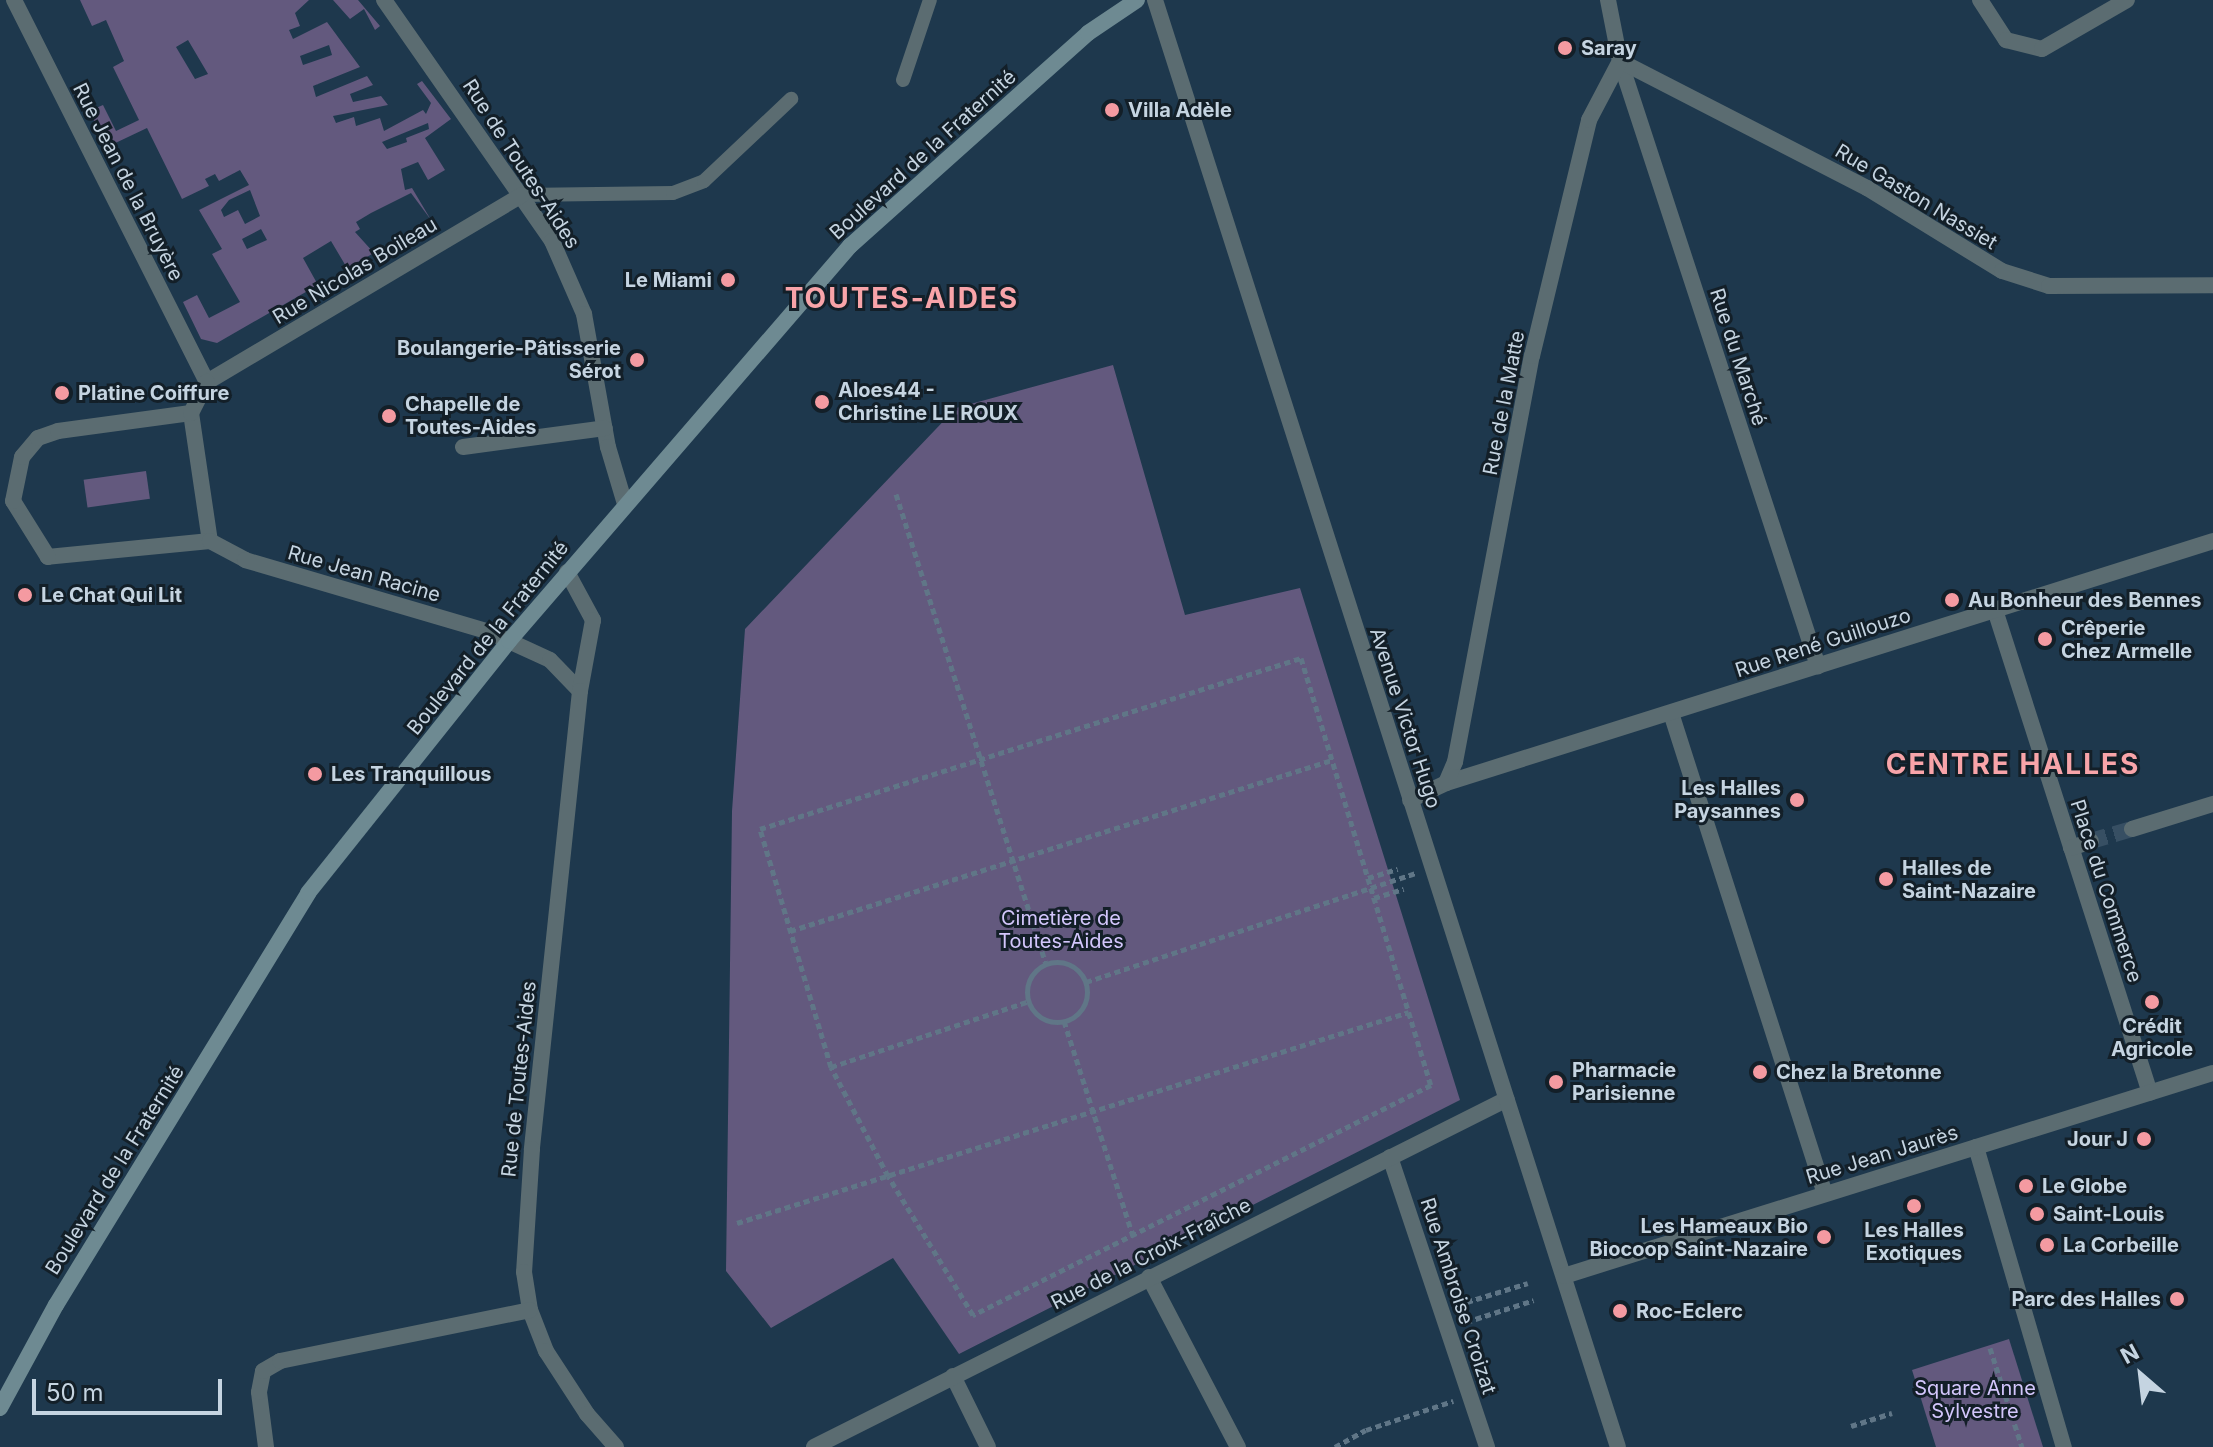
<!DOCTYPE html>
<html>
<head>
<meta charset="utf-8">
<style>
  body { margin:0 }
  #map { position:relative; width:2213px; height:1447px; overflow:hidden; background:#1e384d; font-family:Inter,sans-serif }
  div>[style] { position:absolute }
  .green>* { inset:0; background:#63597e; transform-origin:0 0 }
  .minor-tunnel>* { height:16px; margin-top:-8px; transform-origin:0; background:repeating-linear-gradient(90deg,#374f63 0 16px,transparent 0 24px) }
  .path>* { height:5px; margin-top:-2.5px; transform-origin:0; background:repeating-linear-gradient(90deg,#607687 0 6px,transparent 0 10px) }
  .path>.ring { margin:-2.5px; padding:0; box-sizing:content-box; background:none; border:5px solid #607687; border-radius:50% }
  .service>* { height:14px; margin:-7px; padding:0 7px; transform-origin:7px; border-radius:7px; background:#5b6c71 }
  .minor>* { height:16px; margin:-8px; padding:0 8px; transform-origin:8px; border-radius:8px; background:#5b6c71 }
  .tertiary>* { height:16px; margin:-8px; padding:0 8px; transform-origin:8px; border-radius:8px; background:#5b6c71 }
  .secondary>* { height:16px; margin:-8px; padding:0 8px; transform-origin:8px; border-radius:8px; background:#6e8a92 }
  .dots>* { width:22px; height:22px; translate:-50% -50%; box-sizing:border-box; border:4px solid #131f28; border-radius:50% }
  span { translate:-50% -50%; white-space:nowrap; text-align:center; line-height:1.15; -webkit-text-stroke:6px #131f28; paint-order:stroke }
  .poi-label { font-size:20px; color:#c5d4e1; font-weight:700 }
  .left { translate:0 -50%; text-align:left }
  .right { translate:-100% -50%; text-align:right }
  .street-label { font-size:20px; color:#c5d4e1 }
  .park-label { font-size:20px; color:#d3c6fc }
  .district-label { font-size:28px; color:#f8a4a9; font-weight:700; letter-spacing:2px }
  .north { position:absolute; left:2101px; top:1335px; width:80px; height:80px; -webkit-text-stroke:6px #131f28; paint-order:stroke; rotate:332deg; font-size:22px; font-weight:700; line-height:32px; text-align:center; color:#c5d4e1 }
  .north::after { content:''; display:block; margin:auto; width:28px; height:36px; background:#c5d4e1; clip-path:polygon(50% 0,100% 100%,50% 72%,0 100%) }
  .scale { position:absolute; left:32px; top:1379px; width:190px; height:36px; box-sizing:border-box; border:4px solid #c5d4e1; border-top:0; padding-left:10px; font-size:24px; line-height:28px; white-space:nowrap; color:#c5d4e1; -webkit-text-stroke:6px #131f28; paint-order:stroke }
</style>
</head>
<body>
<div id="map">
  <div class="green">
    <div style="clip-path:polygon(evenodd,80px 0,309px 0,295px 13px,300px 26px,289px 30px,293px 39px,327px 22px,360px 67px,313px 86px,316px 97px,367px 76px,373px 85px,350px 94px,353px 102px,381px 96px,388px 105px,333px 116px,336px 123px,354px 117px,356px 126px,380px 118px,384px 131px,423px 110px,426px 114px,431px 103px,417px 84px,422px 81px,451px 119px,425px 138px,445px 170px,428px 180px,418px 162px,401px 169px,405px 190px,412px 188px,431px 220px,411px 193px,371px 213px,356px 222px,360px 229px,355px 232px,374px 253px,347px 268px,331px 241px,303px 258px,318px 285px,217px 343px,201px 339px,183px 302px,197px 295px,209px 318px,240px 302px,212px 254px,222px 249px,199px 210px,249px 185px,240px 170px,219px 181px,215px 174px,205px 179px,209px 186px,182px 199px,147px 128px,107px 147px,89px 111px,103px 105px,116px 131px,139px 120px,113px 67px,124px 61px,106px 20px,92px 26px,80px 0,188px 40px,208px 74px,195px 79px,176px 47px,188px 40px,80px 0,329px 45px,332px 55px,303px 65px,300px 56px,329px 45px,80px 0,428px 123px,429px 129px,406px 138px,407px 142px,387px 149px,382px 142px,428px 123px,80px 0,250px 190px,260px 216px,245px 224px,238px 210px,224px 217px,221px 210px,229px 200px,250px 190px,80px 0,261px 229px,267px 240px,247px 249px,242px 239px,261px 229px)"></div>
    <div style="clip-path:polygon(333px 0,358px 0,380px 26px,375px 30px,364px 9px,350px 19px)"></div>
    <div style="clip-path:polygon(1113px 365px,1185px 615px,1300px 588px,1460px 1100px,959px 1354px,893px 1258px,771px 1328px,726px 1271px,732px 811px,745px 629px,956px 408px)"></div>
    <div style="left:146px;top:471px;width:28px;height:63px;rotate:82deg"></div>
    <div style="clip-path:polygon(2009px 1339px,2043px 1447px,1936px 1447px,1912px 1370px)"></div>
  </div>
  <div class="minor-tunnel">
    <div style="left:2091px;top:841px;width:43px;rotate:-16.3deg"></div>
  </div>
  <div class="path">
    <div style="left:896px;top:494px;width:493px;rotate:72.3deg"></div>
    <div style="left:1301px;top:658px;width:446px;rotate:73.1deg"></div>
    <div style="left:1431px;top:1085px;width:513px;rotate:153.33deg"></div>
    <div style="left:973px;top:1315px;width:163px;rotate:-121.4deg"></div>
    <div style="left:888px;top:1176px;width:123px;rotate:-117.6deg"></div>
    <div style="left:831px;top:1067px;width:248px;rotate:-106.6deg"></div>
    <div style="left:760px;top:829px;width:567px;rotate:-17.54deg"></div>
    <div style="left:1368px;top:878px;width:31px;rotate:-17deg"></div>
    <div style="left:1374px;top:898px;width:31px;rotate:-17deg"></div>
    <div style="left:790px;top:931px;width:568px;rotate:-17.51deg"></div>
    <div class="ring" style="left:1027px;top:962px;width:55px;height:55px"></div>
    <div style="left:1086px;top:982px;width:347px;rotate:-18.3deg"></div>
    <div style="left:1064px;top:1021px;width:226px;rotate:72.2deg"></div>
    <div style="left:831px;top:1067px;width:209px;rotate:-18.4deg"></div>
    <div style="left:737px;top:1223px;width:704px;rotate:-17.43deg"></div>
    <div style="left:1457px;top:1305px;width:74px;rotate:-17.2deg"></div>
    <div style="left:1466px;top:1322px;width:71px;rotate:-17.9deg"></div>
    <div style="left:1990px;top:1348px;width:104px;rotate:72.1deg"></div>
    <div style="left:1851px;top:1426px;width:43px;rotate:-17.6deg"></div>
    <div style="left:1335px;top:1447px;width:35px;rotate:-29deg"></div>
    <div style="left:1366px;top:1430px;width:92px;rotate:-18.4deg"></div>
  </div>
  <div class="service">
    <div style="left:903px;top:80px;width:84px;rotate:-71.4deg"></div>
    <div style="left:522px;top:195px;width:151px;rotate:-0.8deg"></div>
    <div style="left:673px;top:193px;width:33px;rotate:-21deg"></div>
    <div style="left:704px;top:181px;width:120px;rotate:-43.3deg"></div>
  </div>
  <div class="minor">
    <div style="left:14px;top:0;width:428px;rotate:63.2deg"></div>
    <div style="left:384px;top:0;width:294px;rotate:55.1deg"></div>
    <div style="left:552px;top:241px;width:80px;rotate:66.3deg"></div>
    <div style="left:584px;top:314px;width:135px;rotate:79.8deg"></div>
    <div style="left:608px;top:447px;width:59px;rotate:73.4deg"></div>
    <div style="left:1608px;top:0;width:62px;rotate:78.9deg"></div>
    <div style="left:1620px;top:61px;width:637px;rotate:71.88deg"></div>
    <div style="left:1980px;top:0;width:48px;rotate:57deg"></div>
    <div style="left:2006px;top:40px;width:37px;rotate:14deg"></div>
    <div style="left:2042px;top:49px;width:98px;rotate:-30deg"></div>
    <div style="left:1620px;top:61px;width:278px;rotate:27.2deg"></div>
    <div style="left:1867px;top:188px;width:158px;rotate:31.6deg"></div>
    <div style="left:2002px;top:271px;width:49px;rotate:17.7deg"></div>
    <div style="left:2049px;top:286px;width:164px;rotate:-0.3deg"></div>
    <div style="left:207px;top:382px;width:366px;rotate:-30.7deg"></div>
    <div style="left:191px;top:413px;width:129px;rotate:81.6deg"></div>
    <div style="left:210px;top:541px;width:163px;rotate:174.4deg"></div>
    <div style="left:48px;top:557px;width:66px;rotate:-122deg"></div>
    <div style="left:13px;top:501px;width:45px;rotate:-78.4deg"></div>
    <div style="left:22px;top:457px;width:25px;rotate:-50deg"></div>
    <div style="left:38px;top:438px;width:21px;rotate:-19deg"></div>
    <div style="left:58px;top:431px;width:134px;rotate:-7.7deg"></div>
    <div style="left:191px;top:413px;width:35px;rotate:-63deg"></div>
    <div style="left:463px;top:447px;width:143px;rotate:-7.6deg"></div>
    <div style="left:210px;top:541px;width:40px;rotate:28deg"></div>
    <div style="left:245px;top:560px;width:252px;rotate:16.4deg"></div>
    <div style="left:487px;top:631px;width:69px;rotate:24.7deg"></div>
    <div style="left:550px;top:660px;width:43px;rotate:45.9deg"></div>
    <div style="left:567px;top:572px;width:55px;rotate:61.6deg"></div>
    <div style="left:593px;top:620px;width:72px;rotate:100.4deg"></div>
    <div style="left:580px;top:691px;width:461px;rotate:96deg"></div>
    <div style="left:532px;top:1149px;width:123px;rotate:93.7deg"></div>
    <div style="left:524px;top:1272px;width:38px;rotate:81deg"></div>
    <div style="left:530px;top:1310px;width:44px;rotate:68.7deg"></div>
    <div style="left:546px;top:1351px;width:75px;rotate:56.9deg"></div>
    <div style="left:587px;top:1414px;width:44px;rotate:48.7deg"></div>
    <div style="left:1995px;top:610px;width:507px;rotate:72.21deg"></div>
    <div style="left:1671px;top:713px;width:505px;rotate:72.25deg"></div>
    <div style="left:1446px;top:783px;width:804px;rotate:-17.51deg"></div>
    <div style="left:1410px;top:800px;width:40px;rotate:-25deg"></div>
    <div style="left:1446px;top:783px;width:23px;rotate:-67deg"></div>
    <div style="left:1455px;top:762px;width:413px;rotate:-79.3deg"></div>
    <div style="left:1532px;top:356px;width:243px;rotate:-76.4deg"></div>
    <div style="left:1589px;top:120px;width:67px;rotate:-62.3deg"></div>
    <div style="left:2132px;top:829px;width:85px;rotate:-17.2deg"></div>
    <div style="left:2071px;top:848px;width:21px;rotate:-19deg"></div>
    <div style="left:1976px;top:1147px;width:313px;rotate:73.7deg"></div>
    <div style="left:1390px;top:1157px;width:306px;rotate:71.5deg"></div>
    <div style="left:1149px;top:1277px;width:192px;rotate:62.4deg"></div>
    <div style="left:953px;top:1376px;width:79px;rotate:63.8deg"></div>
    <div style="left:266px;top:1447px;width:55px;rotate:-97.3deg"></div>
    <div style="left:259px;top:1392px;width:21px;rotate:-79deg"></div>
    <div style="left:263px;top:1371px;width:20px;rotate:-30deg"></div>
    <div style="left:280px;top:1361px;width:255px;rotate:-11.5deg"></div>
    <div style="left:814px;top:1447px;width:775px;rotate:-26.66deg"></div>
  </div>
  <div class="tertiary">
    <div style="left:1155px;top:0;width:1519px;rotate:72.26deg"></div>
    <div style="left:1564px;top:1276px;width:680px;rotate:-17.37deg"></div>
  </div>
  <div class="secondary">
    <div style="left:0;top:1408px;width:117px;rotate:-61.5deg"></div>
    <div style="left:56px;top:1305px;width:483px;rotate:-58.5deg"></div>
    <div style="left:308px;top:893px;width:322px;rotate:-51.4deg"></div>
    <div style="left:509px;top:641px;width:522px;rotate:-49.2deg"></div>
    <div style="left:850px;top:246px;width:319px;rotate:-41.8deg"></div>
    <div style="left:1088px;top:33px;width:59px;rotate:-34deg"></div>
  </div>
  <div class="dots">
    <div style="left:1565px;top:48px;background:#f49aa1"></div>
    <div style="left:1112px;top:110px;background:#f49aa1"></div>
    <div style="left:728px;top:280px;background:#f49aa1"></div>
    <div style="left:637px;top:360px;background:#f49aa1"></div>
    <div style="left:62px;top:393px;background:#f49aa1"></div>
    <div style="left:822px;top:402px;background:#f49aa1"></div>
    <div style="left:389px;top:416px;background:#f49aa1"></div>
    <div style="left:25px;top:595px;background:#f49aa1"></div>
    <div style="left:1952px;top:600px;background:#f49aa1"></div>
    <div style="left:2045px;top:639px;background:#f49aa1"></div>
    <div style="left:315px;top:774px;background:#f49aa1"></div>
    <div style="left:1797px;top:800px;background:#f49aa1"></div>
    <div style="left:1886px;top:879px;background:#f49aa1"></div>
    <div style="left:2152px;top:1002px;background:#f49aa1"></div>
    <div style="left:1760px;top:1072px;background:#f49aa1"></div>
    <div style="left:1556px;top:1082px;background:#f49aa1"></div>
    <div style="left:2144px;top:1139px;background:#f49aa1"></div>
    <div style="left:2026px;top:1186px;background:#f49aa1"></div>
    <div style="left:1914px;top:1206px;background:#f49aa1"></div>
    <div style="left:2037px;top:1214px;background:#f49aa1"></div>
    <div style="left:1824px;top:1237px;background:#f49aa1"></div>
    <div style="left:2047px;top:1245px;background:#f49aa1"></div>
    <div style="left:2177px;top:1299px;background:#f49aa1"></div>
    <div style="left:1620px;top:1311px;background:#f49aa1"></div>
  </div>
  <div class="poi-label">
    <span class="left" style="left:1581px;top:48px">Saray</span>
    <span class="left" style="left:1128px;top:110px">Villa Adèle</span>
    <span class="right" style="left:712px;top:280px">Le Miami</span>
    <span class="right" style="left:621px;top:360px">Boulangerie-Pâtisserie<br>Sérot</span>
    <span class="left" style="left:838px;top:402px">Aloes44 -<br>Christine LE ROUX</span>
    <span class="left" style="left:78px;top:393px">Platine Coiffure</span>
    <span class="left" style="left:405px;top:416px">Chapelle de<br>Toutes-Aides</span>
    <span class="left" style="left:41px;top:595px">Le Chat Qui Lit</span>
    <span class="left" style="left:1968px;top:600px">Au Bonheur des Bennes</span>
    <span class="left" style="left:2061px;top:640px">Crêperie<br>Chez Armelle</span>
    <span class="left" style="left:331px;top:774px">Les Tranquillous</span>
    <span class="right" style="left:1781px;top:800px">Les Halles<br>Paysannes</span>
    <span class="left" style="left:1902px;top:880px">Halles de<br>Saint-Nazaire</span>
    <span style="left:2152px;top:1038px">Crédit<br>Agricole</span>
    <span class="left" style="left:1572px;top:1082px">Pharmacie<br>Parisienne</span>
    <span class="left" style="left:1776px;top:1072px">Chez la Bretonne</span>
    <span class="right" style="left:2128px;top:1139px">Jour J</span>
    <span class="left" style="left:2042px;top:1186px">Le Globe</span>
    <span class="left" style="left:2053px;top:1214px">Saint-Louis</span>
    <span class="right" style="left:1808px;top:1238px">Les Hameaux Bio<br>Biocoop Saint-Nazaire</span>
    <span style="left:1914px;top:1242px">Les Halles<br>Exotiques</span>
    <span class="left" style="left:2063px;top:1245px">La Corbeille</span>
    <span class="right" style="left:2161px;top:1299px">Parc des Halles</span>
    <span class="left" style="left:1636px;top:1311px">Roc-Eclerc</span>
  </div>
  <div class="street-label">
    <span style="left:923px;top:155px;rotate:-42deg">Boulevard de la Fraternité</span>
    <span style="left:521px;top:164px;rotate:57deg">Rue de Toutes-Aides</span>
    <span style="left:128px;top:182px;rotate:63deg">Rue Jean de la Bruyère</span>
    <span style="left:1916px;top:197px;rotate:31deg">Rue Gaston Nassiet</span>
    <span style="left:355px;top:271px;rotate:-31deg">Rue Nicolas Boileau</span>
    <span style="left:1738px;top:357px;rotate:72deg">Rue du Marché</span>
    <span style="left:1504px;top:403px;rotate:-79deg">Rue de la Matte</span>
    <span style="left:364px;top:574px;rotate:16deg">Rue Jean Racine</span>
    <span style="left:488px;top:638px;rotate:-51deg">Boulevard de la Fraternité</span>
    <span style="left:1823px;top:643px;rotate:-18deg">Rue René Guillouzo</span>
    <span style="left:1405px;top:718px;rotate:72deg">Avenue Victor Hugo</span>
    <span style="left:2106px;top:891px;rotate:72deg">Place du Commerce</span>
    <span style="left:519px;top:1079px;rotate:-84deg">Rue de Toutes-Aides</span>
    <span style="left:1882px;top:1155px;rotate:-17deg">Rue Jean Jaurès</span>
    <span style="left:115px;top:1170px;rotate:-58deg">Boulevard de la Fraternité</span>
    <span style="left:1151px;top:1254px;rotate:-27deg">Rue de la Croix-Fraîche</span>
    <span style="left:1458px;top:1296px;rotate:72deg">Rue Ambroise Croizat</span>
  </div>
  <div class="park-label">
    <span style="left:1061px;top:930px">Cimetière de<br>Toutes-Aides</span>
    <span style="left:1975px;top:1400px">Square Anne<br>Sylvestre</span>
  </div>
  <div class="district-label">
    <span style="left:902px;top:298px">TOUTES-AIDES</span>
    <span style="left:2013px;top:764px">CENTRE HALLES</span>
  </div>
  <div class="north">N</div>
  <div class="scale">50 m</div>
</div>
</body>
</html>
